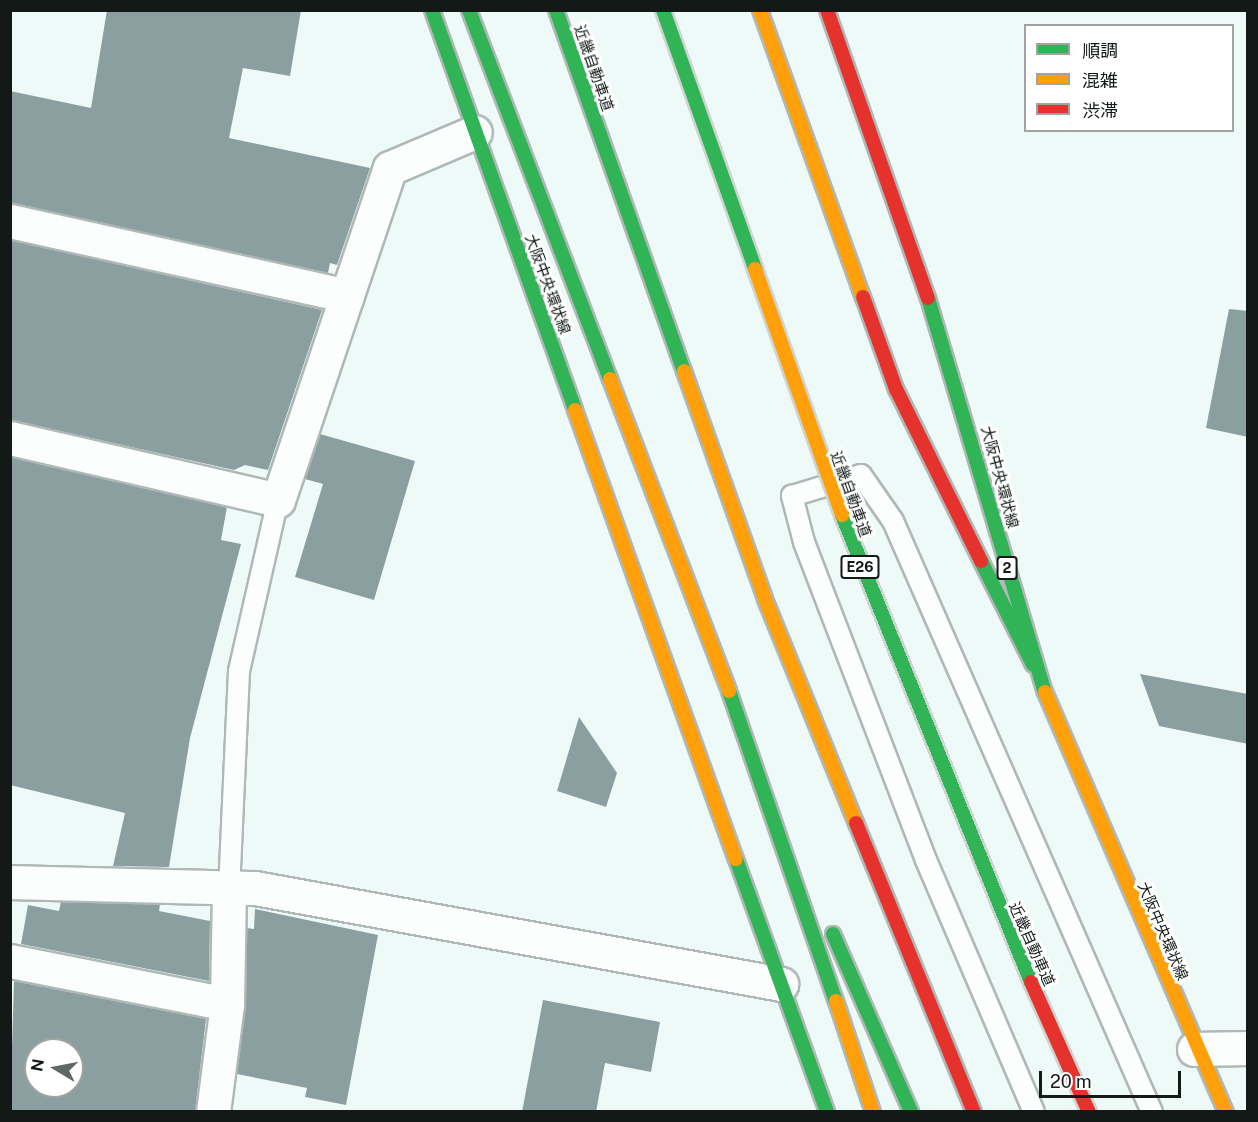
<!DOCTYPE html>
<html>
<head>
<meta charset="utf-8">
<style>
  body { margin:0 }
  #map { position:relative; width:1258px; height:1122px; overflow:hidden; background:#eefaf7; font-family:"Public Sans","Noto Sans JP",sans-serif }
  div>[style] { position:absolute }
  .building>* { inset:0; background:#8c9fa0 }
  .roads { filter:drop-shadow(2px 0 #afb8b6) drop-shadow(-2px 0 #afb8b6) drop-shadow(0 2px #afb8b6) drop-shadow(0 -2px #afb8b6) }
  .lane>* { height:20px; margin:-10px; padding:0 10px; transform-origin:10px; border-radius:10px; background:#fcfefe }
  .street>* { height:33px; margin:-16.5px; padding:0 16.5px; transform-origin:16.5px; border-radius:16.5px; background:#fcfefe }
  .fast>* { height:14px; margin:-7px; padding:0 7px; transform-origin:7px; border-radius:7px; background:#30b455 }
  .slow>* { height:14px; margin:-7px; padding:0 7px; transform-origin:7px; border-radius:7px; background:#ff9f0a }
  .jam>* { height:14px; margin:-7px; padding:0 7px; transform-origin:7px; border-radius:7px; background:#e5322d }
  .bridges { filter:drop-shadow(2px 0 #ced4d2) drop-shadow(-2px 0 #ced4d2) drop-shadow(0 2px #ced4d2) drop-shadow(0 -2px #ced4d2) }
  .fast-bridge>* { height:14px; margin:-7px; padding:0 7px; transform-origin:7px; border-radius:7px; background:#30b455 }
  .slow-bridge>* { height:14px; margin:-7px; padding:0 7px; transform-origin:7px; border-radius:7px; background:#ff9f0a }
  .jam-bridge>* { height:14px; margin:-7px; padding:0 7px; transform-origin:7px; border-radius:7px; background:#e5322d }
  span { translate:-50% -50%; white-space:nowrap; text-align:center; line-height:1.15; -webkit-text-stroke:6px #fff; paint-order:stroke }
  .shield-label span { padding:2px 4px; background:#fff; border:2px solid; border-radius:4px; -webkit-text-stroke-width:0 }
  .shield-label { font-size:14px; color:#121917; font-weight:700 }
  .street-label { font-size:15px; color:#121917 }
  .frame { position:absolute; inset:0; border:12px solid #121917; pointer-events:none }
  .legend { position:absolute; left:1024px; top:24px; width:210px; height:108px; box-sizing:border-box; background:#fff; border:2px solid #a0a3a2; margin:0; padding:8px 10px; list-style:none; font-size:18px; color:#121917 }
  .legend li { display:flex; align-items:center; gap:12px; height:30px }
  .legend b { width:30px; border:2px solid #a0a3a2 }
  .north { position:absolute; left:24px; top:1038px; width:60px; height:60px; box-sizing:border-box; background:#fff; border:2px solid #a0a3a2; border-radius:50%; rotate:280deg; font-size:16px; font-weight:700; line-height:24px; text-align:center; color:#121917 }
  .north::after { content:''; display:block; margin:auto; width:21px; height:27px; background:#5f6865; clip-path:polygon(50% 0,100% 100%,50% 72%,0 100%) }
  .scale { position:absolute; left:1039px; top:1071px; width:142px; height:27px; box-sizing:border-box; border:3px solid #121917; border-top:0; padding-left:8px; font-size:18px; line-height:21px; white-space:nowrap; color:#121917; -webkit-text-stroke:4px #fff; paint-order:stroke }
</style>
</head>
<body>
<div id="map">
  <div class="building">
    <div style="clip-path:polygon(107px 10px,301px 10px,290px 76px,243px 68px,229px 138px,370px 168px,337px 265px,330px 263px,328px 273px,10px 203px,10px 91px,91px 108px)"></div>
    <div style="clip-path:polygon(10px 240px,322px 310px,268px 470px,245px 465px,234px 470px,10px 420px)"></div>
    <div style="clip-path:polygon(1229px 309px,1248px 311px,1248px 437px,1206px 428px)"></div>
    <div style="clip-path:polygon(320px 434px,415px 461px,374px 600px,295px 577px,323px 484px,305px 479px)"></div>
    <div style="clip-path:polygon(10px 457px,227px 507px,221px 540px,241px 544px,190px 738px,169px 867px,113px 866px,125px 813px,10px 785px)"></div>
    <div style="clip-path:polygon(1140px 674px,1248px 694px,1248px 744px,1159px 726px)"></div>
    <div style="clip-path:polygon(579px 717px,617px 773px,606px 807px,557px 791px)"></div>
    <div style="clip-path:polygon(61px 902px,160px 904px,159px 911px,210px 921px,209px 981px,21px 944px,28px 905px,59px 911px)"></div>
    <div style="clip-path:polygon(255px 909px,378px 935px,346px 1105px,305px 1097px,307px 1088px,237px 1074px,247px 928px,254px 929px)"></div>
    <div style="clip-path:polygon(evenodd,14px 981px,206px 1019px,195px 1112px,10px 1112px,14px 981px,36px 1050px,72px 1050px,72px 1086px,36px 1086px,36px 1050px)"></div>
    <div style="clip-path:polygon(543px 1000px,660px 1022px,651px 1072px,605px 1063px,596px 1112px,522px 1112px)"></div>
  </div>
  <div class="roads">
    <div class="lane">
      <div style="left:229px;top:891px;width:220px;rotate:-87.4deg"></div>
      <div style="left:239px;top:671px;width:175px;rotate:-77.2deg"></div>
      <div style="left:1034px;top:1112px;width:274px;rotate:-113.2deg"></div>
      <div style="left:926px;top:860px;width:341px;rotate:-111deg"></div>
      <div style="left:804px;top:542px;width:48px;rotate:-104.6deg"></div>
      <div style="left:792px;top:496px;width:72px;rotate:-16.9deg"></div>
      <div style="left:861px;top:475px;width:56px;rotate:55.2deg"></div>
      <div style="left:893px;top:521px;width:645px;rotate:66.34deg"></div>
    </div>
    <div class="street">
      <div style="left:10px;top:221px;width:345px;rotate:12.5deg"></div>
      <div style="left:10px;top:438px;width:275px;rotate:13deg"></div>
      <div style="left:278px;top:500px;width:350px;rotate:-71.4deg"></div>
      <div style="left:390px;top:168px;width:92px;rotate:-23deg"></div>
      <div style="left:10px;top:882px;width:245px;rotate:1.4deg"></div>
      <div style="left:255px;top:888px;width:535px;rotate:10.34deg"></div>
      <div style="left:10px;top:961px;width:221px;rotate:11.2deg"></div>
      <div style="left:1194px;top:1049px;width:54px;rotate:-1.1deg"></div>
      <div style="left:213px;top:1112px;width:109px;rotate:-82.6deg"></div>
      <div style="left:227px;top:1004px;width:113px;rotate:-89deg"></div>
    </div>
    <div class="fast">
      <div style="left:432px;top:10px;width:425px;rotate:70.3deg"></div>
      <div style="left:469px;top:10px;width:395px;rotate:69.1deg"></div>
      <div style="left:556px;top:10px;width:383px;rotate:70.5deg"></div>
      <div style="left:928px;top:298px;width:411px;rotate:73.5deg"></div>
      <div style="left:981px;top:561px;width:116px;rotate:63.4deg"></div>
      <div style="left:729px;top:691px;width:328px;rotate:71deg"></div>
      <div style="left:736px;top:859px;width:269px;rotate:70.2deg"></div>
      <div style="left:833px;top:934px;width:194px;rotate:66.3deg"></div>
    </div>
    <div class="slow">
      <div style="left:760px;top:10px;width:305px;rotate:70.3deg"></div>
      <div style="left:684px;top:371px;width:242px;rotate:70.4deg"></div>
      <div style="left:765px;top:599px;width:242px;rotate:67.9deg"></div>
      <div style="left:610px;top:379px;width:334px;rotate:69.1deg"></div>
      <div style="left:575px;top:410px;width:477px;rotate:70.3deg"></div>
      <div style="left:1045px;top:692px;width:457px;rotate:66.7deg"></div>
      <div style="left:836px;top:1001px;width:117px;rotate:71.6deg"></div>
    </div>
    <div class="jam">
      <div style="left:827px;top:10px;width:305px;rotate:70.7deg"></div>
      <div style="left:863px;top:297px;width:98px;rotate:70.3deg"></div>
      <div style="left:896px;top:389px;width:192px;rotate:63.7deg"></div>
      <div style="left:856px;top:823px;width:312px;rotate:67.8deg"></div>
    </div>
  </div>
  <div class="bridges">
    <div class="fast-bridge">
      <div style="left:663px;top:10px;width:275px;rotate:70.4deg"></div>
      <div style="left:842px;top:515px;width:504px;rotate:67.97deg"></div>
    </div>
    <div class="slow-bridge">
      <div style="left:755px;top:269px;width:261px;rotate:70.5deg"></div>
    </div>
    <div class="jam-bridge">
      <div style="left:1031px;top:982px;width:142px;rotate:66deg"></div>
    </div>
  </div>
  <div class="shield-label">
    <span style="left:860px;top:567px">E26</span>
    <span style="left:1007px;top:568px">2</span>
  </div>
  <div class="street-label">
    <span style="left:594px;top:68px;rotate:71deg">近畿自動車道</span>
    <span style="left:548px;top:284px;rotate:70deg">大阪中央環状線</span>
    <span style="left:1000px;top:477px;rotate:75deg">大阪中央環状線</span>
    <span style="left:851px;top:494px;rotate:70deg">近畿自動車道</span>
    <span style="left:1163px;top:931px;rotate:67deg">大阪中央環状線</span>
    <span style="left:1032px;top:944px;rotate:66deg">近畿自動車道</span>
  </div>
  <div class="frame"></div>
  <ul class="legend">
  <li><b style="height:8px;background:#30b455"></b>順調</li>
  <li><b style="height:8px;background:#ff9f0a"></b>混雑</li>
  <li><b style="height:8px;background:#e5322d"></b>渋滞</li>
  </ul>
  <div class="north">N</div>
  <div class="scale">20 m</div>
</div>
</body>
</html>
